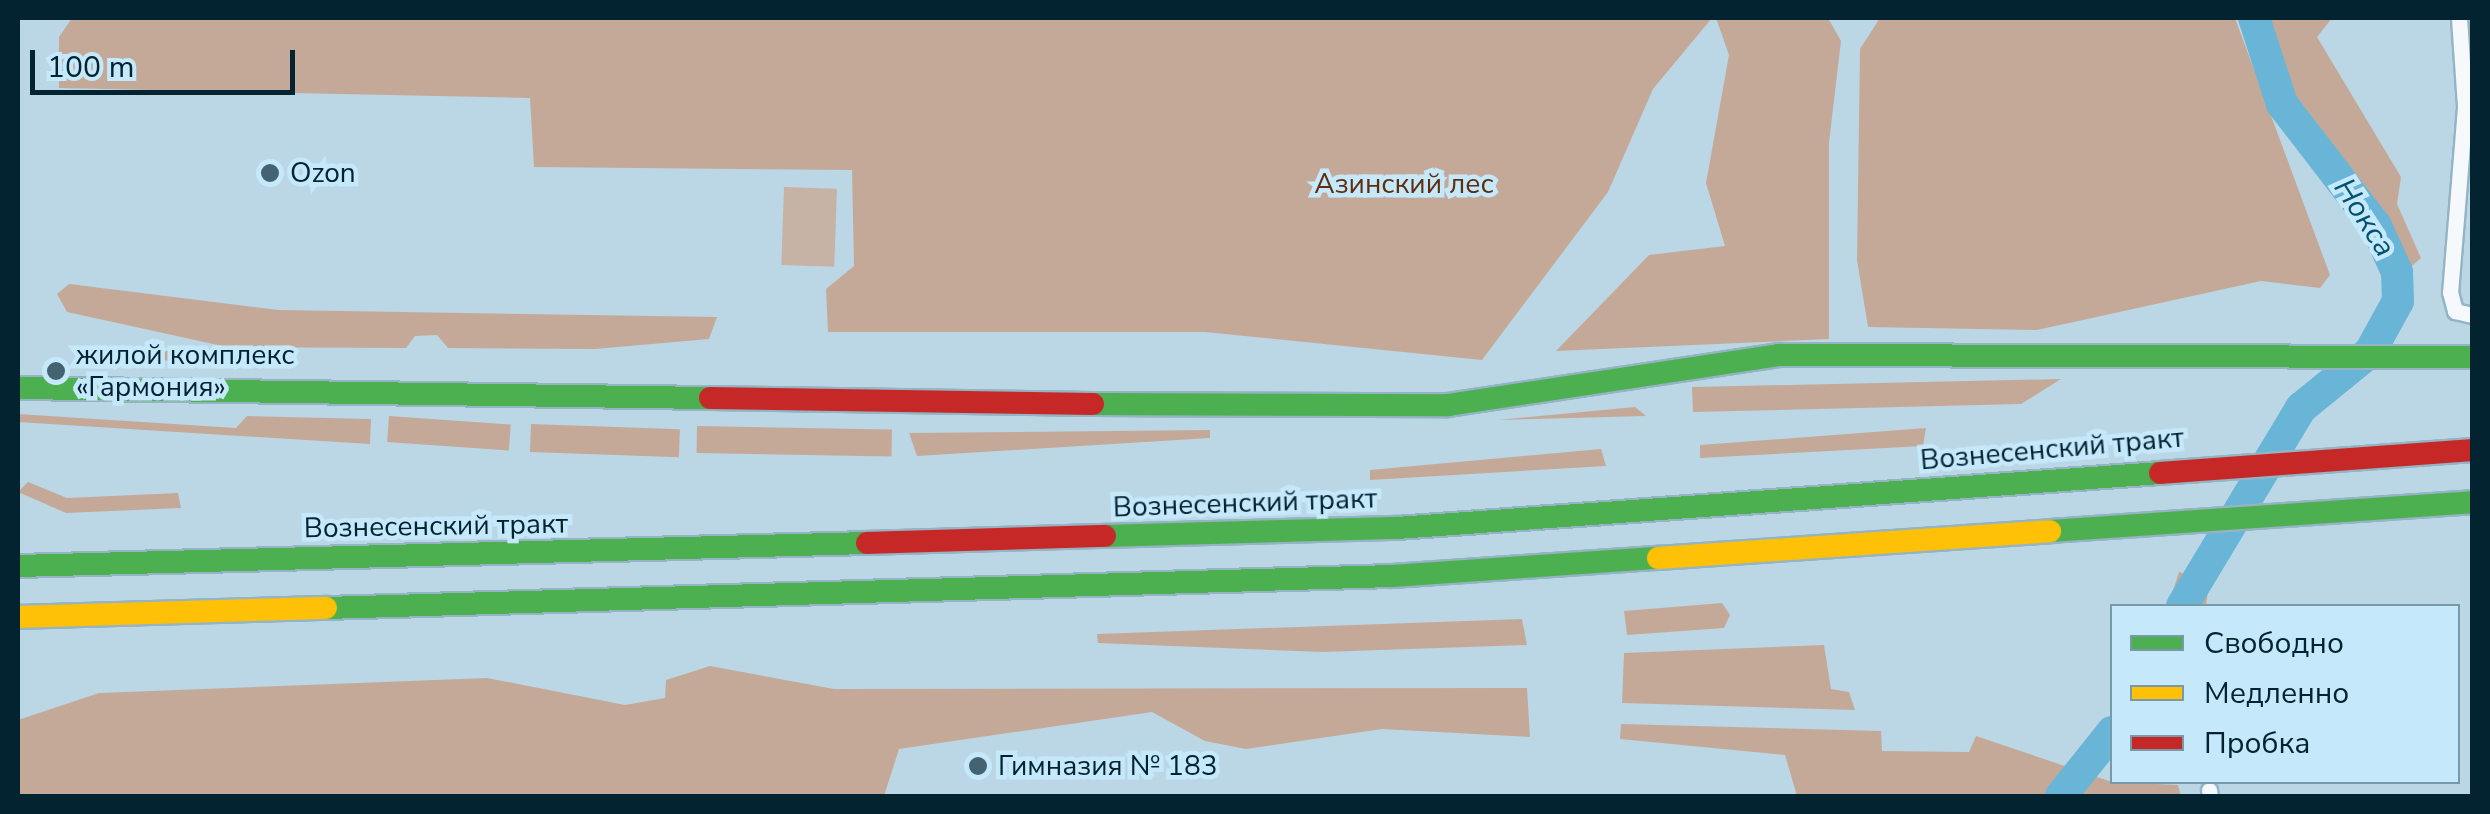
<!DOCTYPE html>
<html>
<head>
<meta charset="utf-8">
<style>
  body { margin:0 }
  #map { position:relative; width:2490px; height:814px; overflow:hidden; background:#bbd7e6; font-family:"Nunito Sans",sans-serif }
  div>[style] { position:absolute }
  .green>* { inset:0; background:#c7b2a6; transform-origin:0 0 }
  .forest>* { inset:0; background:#c5a998; transform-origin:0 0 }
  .river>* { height:32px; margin:-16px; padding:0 16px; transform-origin:16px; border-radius:16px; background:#69b5d7 }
  .roads { filter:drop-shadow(2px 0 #94b4c3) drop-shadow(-2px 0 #94b4c3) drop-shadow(0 2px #94b4c3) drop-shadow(0 -2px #94b4c3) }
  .street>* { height:15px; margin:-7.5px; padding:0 7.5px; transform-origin:7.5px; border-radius:7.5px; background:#f5f9fb }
  .fast>* { height:22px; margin:-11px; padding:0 11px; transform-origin:11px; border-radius:11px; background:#4caf50 }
  .slow>* { height:22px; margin:-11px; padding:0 11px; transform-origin:11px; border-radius:11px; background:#ffc107 }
  .jam>* { height:22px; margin:-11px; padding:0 11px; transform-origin:11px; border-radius:11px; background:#c62828 }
  .dots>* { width:28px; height:28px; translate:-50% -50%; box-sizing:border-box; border:5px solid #c5e8fa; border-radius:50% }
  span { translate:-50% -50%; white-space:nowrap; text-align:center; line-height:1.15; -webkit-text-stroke:9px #c5e8fa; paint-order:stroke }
  .poi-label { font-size:28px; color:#042331 }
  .left { translate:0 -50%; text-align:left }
  .park-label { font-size:28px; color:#5e2e0d }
  .street-label { font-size:28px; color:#042331 }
  .water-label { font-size:30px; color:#005370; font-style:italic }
  .frame { position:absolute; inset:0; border:20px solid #042331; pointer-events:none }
  .legend { position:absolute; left:2110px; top:604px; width:350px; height:180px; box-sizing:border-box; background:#c5e8fa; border:2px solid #7899aa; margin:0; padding:12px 18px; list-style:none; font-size:30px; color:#042331 }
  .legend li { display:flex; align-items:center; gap:20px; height:50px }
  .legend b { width:50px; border:2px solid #7899aa }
  .scale { position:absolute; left:30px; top:50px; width:265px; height:45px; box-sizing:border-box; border:5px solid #042331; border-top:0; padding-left:12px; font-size:30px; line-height:35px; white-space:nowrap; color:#042331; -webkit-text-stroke:8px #c5e8fa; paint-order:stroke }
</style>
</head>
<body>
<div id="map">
  <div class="green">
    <div style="left:784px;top:187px;width:53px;height:78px;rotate:2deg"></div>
  </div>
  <div class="forest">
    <div style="clip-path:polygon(72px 18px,1712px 18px,1653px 89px,1608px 192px,1482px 360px,1205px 332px,828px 332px,826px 289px,854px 266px,852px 170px,534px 167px,530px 98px,59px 88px,59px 37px)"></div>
    <div style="clip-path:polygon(1716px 18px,1828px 18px,1841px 41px,1829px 143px,1829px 339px,1556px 351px,1649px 255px,1725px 246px,1706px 183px,1729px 55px)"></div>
    <div style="clip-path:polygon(1880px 18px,2235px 18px,2330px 275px,2320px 288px,2261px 281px,2037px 330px,1868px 327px,1857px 260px,1860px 49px)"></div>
    <div style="clip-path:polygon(2263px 18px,2332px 18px,2317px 37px,2401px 177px,2397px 204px,2421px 258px,2405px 272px,2391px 230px,2289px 99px)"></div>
    <div style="clip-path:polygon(69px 284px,279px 310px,717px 317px,709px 339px,595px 349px,448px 348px,437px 335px,415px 336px,406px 348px,227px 347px,67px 312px,57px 294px)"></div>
    <div style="left:124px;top:349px;width:166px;height:10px;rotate:2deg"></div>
    <div style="clip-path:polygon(2061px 379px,2021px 404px,1693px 412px,1692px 387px)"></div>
    <div style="clip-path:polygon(1635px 407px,1646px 416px,1497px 420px)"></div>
    <div style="clip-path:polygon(18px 414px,236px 428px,247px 416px,371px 419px,370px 444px,18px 422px)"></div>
    <div style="left:389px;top:416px;width:122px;height:26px;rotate:4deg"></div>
    <div style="left:531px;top:424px;width:149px;height:28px;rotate:2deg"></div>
    <div style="left:697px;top:426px;width:195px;height:27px;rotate:1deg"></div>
    <div style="clip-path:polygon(1926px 428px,1923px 446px,1700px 458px,1700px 445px)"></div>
    <div style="clip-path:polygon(1210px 430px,1210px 438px,917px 456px,909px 433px)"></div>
    <div style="clip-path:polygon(1601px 449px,1606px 466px,1370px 480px,1370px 470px)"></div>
    <div style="clip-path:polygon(28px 482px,67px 498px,178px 493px,181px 508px,66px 513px,18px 492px)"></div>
    <div style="clip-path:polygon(2179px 572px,2209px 582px,2206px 606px,2168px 606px)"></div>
    <div style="clip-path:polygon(1722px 603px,1730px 615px,1724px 628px,1627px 635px,1624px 611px)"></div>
    <div style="clip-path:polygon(1522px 619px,1527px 645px,1323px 652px,1098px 643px,1097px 634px)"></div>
    <div style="clip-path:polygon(1824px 645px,1831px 689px,1849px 692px,1855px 710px,1622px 703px,1624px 653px)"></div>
    <div style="clip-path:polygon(710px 666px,834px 689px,1527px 688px,1530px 737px,1382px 729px,1246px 749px,1205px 741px,1152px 712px,899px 749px,884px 796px,18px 796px,18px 720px,99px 693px,487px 678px,625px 705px,665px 698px,666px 680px)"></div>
    <div style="clip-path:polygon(1621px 724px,1881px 731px,1882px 751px,1969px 752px,1976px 736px,2112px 782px,2178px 785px,2181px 796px,1797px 796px,1785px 755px,1620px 739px)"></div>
  </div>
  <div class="river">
    <div style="left:2182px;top:606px;width:231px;rotate:-59deg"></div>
    <div style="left:2301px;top:408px;width:89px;rotate:-39.1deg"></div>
    <div style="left:2370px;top:352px;width:58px;rotate:-61.2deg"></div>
    <div style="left:2398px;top:301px;width:29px;rotate:-92deg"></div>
    <div style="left:2397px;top:272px;width:51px;rotate:-114.5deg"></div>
    <div style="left:2376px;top:226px;width:154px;rotate:-127.6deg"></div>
    <div style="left:2282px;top:104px;width:90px;rotate:-108deg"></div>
    <div style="left:2061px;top:796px;width:82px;rotate:-51.4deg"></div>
  </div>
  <div class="roads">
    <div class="street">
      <div style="left:2459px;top:18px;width:89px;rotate:86.1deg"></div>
      <div style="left:2465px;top:107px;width:186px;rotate:94.6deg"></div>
      <div style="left:2450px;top:292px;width:20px;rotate:75deg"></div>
      <div style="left:2455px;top:311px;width:17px;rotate:13deg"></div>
      <div style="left:2209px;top:790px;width:6px;rotate:81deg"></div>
    </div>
    <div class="fast">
      <div style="left:18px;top:388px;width:692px;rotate:0.83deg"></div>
      <div style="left:1093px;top:404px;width:355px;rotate:0.2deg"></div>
      <div style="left:1448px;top:405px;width:335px;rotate:-8.6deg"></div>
      <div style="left:1779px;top:355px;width:693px;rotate:0.17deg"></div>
      <div style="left:2050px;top:531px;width:423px;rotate:-3.9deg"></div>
      <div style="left:1105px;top:536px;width:292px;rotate:-1.6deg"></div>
      <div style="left:1397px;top:528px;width:765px;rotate:-4.12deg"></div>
      <div style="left:18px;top:566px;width:849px;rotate:-1.55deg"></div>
      <div style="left:326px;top:608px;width:1066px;rotate:-1.72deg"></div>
      <div style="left:1392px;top:576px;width:267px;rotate:-3.9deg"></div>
    </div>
    <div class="slow">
      <div style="left:1658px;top:558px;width:393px;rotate:-3.9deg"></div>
      <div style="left:18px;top:617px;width:308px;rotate:-1.7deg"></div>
    </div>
    <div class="jam">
      <div style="left:710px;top:398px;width:383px;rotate:0.9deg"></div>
      <div style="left:2160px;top:473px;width:313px;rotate:-4.2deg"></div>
      <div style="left:867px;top:543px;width:238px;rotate:-1.7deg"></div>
    </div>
  </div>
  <div class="dots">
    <div style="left:270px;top:173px;background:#446270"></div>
    <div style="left:56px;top:371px;background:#446270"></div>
    <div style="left:978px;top:766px;background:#446270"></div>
  </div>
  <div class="poi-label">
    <span class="left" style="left:290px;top:173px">Ozon</span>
    <span class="left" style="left:76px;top:371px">жилой комплекс<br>«Гармония»</span>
    <span class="left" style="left:998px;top:766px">Гимназия № 183</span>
  </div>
  <div class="park-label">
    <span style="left:1404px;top:184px">Азинский лес</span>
  </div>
  <div class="street-label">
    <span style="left:2052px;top:449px;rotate:-5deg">Вознесенский тракт</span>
    <span style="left:1245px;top:503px;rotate:-2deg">Вознесенский тракт</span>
    <span style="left:436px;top:526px;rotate:-1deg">Вознесенский тракт</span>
  </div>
  <div class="water-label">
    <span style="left:2364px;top:218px;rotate:57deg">Нокса</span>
  </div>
  <div class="frame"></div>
  <ul class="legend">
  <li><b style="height:12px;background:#4caf50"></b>Свободно</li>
  <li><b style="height:12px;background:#ffc107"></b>Медленно</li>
  <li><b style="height:12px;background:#c62828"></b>Пробка</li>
  </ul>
  <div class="scale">100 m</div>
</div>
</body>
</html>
